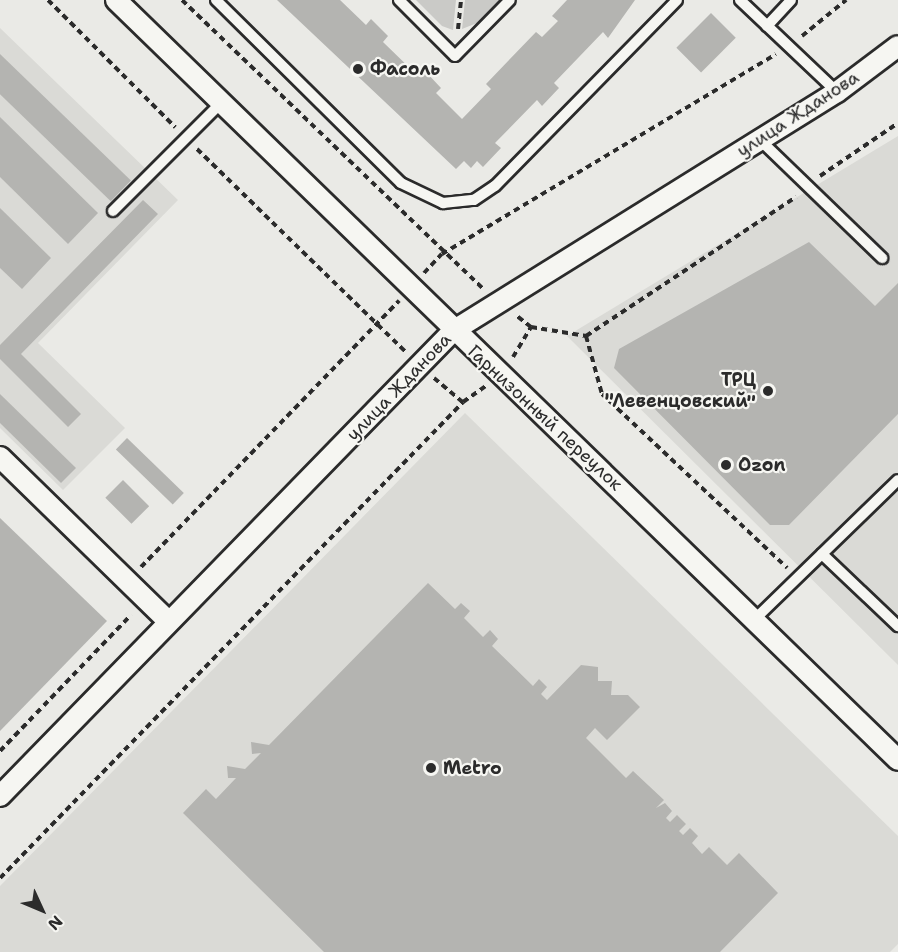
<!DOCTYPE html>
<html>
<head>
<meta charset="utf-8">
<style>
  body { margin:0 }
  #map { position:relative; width:898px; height:952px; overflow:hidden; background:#eaeae6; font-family:"Shantell Sans",sans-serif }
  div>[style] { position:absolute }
  .built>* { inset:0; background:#dadad6 }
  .green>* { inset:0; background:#cacac7 }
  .building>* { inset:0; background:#b4b4b1; transform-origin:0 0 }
  .path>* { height:4px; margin-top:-2px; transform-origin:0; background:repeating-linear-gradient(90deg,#2b2b2b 0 6px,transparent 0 10.5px) }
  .roads { filter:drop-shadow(2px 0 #2b2b2b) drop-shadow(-2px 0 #2b2b2b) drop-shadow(0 2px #2b2b2b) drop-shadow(0 -2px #2b2b2b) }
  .service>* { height:10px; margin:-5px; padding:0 5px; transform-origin:5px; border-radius:5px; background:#f6f6f2 }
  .minor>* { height:20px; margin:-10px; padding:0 10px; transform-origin:10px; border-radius:10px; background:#f6f6f2 }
  .dots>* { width:16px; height:16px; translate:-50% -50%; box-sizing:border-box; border:3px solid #f6f6f2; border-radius:50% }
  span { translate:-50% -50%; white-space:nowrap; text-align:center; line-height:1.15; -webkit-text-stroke:4.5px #f6f6f2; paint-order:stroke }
  .poi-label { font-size:18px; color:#2b2b2b; font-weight:700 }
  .left { translate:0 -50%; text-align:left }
  .right { translate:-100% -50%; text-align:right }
  .street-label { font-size:18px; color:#2b2b2b }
  .north { position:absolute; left:12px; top:880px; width:60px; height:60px; -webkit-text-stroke:4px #f6f6f2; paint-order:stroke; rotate:134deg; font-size:16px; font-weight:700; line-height:24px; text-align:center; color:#2b2b2b }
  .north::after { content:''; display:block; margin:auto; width:21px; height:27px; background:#2b2b2b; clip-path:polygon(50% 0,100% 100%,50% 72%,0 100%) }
</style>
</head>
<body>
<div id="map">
  <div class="built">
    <div style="clip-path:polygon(0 28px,178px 200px,38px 343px,125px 428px,63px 490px,0 428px)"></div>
    <div style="clip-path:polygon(898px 136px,898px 665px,567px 336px)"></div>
    <div style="clip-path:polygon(465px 413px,898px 836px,898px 944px,890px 952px,0 952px,0 886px)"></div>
  </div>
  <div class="green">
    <div style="clip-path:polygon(416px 0,456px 0,453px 30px,442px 26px)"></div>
    <div style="clip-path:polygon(465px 0,503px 0,482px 21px,462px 29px)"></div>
  </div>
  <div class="building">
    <div style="clip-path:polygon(277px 0,340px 0,366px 25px,371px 19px,388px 36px,383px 42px,419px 77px,425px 71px,441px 88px,436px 93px,462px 119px,491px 89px,486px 84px,536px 32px,542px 37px,558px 21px,552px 16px,567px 0,635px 0,608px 38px,603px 32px,554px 83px,559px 88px,542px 106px,537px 100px,495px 143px,501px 148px,483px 167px,477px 161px,471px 168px,464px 161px,456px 169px)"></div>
    <div style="left:711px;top:13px;width:35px;height:49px;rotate:45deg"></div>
    <div style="left:0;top:54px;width:182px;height:29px;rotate:44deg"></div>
    <div style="clip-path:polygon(0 117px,98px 213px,68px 244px,0 177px)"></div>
    <div style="clip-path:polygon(143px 200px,158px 214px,21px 354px,81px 414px,68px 427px,0 359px,0 345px)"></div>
    <div style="clip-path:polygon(0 208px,51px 258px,22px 289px,0 268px)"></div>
    <div style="clip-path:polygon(809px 242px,875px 306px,898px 283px,898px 414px,789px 525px,770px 525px,614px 368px,619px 349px)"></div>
    <div style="clip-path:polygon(0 394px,76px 468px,61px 483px,0 423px)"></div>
    <div style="left:127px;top:438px;width:79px;height:16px;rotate:44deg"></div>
    <div style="left:123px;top:480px;width:37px;height:25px;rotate:45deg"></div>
    <div style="clip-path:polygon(0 518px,107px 621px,0 731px)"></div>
    <div style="clip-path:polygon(428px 583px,455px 609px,461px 603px,470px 611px,464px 618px,483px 637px,490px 630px,498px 639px,492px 646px,533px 686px,539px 679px,547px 687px,541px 694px,547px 700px,581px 665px,598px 667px,598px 681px,612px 681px,611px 695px,628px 695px,640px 707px,607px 740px,595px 728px,586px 738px,626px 778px,633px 771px,664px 800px,656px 808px,665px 803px,672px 811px,666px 818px,670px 822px,677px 815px,686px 824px,679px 831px,683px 835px,690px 828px,698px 836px,692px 843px,702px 854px,709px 847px,727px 865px,739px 853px,778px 893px,720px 952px,324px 952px,183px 813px,206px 789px,216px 799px,236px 778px,228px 778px,227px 766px,245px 769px,261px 753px,252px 754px,251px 742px,269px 745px)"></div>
  </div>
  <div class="path">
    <div style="left:48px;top:0;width:180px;rotate:45deg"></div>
    <div style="left:182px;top:0;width:417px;rotate:43.8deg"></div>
    <div style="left:458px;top:29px;width:29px;rotate:-84deg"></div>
    <div style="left:802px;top:36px;width:57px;rotate:-39.3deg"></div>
    <div style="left:197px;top:149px;width:290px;rotate:44.2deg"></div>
    <div style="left:820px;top:176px;width:94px;rotate:-34.2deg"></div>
    <div style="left:424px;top:273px;width:26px;rotate:-47deg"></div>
    <div style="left:442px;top:254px;width:389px;rotate:-30.9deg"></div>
    <div style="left:531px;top:327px;width:56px;rotate:9.3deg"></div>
    <div style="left:586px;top:336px;width:252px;rotate:-33.5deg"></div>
    <div style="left:586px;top:336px;width:60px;rotate:74.6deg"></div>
    <div style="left:602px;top:394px;width:254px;rotate:43.2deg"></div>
    <div style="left:513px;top:357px;width:35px;rotate:-59deg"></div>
    <div style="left:531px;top:327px;width:18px;rotate:-142deg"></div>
    <div style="left:434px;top:378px;width:38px;rotate:40deg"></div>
    <div style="left:141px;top:567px;width:371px;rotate:-45.9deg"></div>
    <div style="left:0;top:751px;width:189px;rotate:-46.1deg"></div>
    <div style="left:0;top:878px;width:664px;rotate:-45.79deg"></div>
    <div style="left:463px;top:402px;width:28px;rotate:-35deg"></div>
  </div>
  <div class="roads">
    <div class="service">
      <div style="left:216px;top:0;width:260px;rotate:44.7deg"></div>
      <div style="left:401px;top:183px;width:47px;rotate:25.5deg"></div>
      <div style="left:443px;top:203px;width:31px;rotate:-6deg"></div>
      <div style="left:474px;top:200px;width:25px;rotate:-34deg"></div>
      <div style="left:495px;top:186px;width:260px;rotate:-45.6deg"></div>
      <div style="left:399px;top:0;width:79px;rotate:45deg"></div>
      <div style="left:455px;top:56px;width:78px;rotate:-45.5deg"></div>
      <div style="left:740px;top:0;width:134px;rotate:43.5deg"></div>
      <div style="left:767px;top:26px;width:35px;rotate:-47deg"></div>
      <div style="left:760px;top:140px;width:170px;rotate:44deg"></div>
      <div style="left:113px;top:211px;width:153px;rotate:-45deg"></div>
      <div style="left:822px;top:554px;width:105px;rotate:43.5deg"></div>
      <div style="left:755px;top:619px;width:199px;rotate:-44.2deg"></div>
    </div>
    <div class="minor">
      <div style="left:116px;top:0;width:1090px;rotate:44.18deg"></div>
      <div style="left:0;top:457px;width:233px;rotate:44.3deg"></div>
      <div style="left:0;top:796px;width:649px;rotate:-45.75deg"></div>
      <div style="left:453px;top:331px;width:452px;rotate:-31.9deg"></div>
      <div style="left:837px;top:92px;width:76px;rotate:-37deg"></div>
    </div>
  </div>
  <div class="dots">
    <div style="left:358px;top:69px;background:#2b2b2b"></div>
    <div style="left:768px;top:391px;background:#2b2b2b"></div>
    <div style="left:726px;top:465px;background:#2b2b2b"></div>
    <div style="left:431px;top:768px;background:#2b2b2b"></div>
  </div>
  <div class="poi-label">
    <span class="left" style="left:370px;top:69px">Фасоль</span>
    <span class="right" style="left:756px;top:391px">ТРЦ<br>"Левенцовский"</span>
    <span class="left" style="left:738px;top:465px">Ozon</span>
    <span class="left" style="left:443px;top:768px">Metro</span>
  </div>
  <div class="street-label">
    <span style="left:798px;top:114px;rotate:-33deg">улица Жданова</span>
    <span style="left:399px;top:387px;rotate:-46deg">улица Жданова</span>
    <span style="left:545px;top:418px;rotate:43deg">Гарнизонный переулок</span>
  </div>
  <div class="north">N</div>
</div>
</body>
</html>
